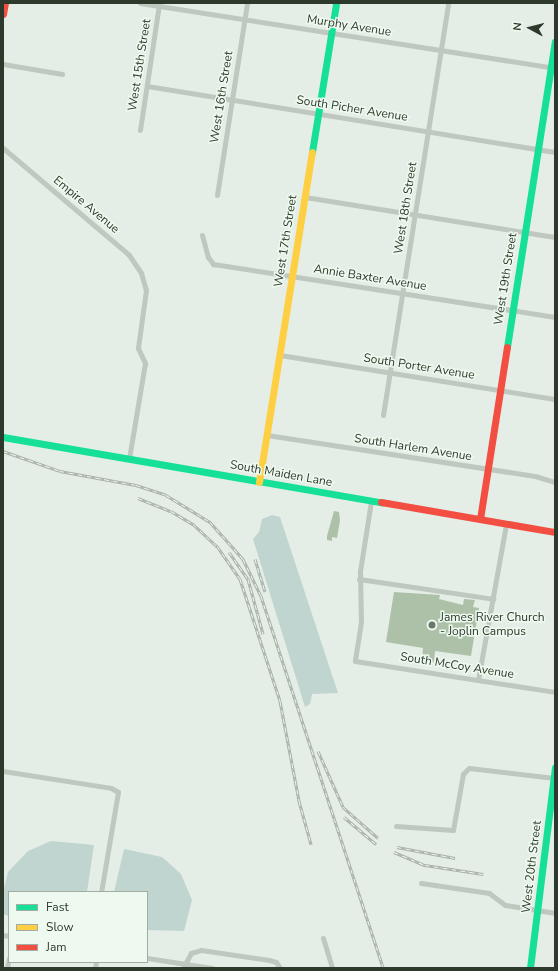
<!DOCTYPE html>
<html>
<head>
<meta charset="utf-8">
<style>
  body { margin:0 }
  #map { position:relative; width:558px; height:971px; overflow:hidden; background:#e5eee6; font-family:"Nunito Sans",sans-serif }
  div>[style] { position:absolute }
  .green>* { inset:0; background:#c0d5d0 }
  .building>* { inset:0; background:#acc1a8 }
  .street>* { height:5px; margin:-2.5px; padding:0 2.5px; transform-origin:2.5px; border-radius:2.5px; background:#bec8be }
  .fast>* { height:7px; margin:-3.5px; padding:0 3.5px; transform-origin:3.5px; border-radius:3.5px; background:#16e098 }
  .slow>* { height:7px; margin:-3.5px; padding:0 3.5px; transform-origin:3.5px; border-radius:3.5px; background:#ffcf43 }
  .jam>* { height:7px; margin:-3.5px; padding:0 3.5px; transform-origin:3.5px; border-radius:3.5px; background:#f24e42 }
  .rail>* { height:3px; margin-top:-1.5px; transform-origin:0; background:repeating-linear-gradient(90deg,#eefaef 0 4.5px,#a8b0a8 0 9px); box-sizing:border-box; border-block:1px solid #a8b0a8 }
  .dots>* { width:11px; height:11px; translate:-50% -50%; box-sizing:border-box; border:2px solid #eefaef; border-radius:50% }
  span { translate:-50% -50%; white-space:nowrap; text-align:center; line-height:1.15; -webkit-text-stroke:3px #eefaef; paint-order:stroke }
  .street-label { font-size:12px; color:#2d392b }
  .poi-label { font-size:12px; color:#2d392b }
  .left { translate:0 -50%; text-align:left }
  .frame { position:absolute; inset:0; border:4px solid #2d392b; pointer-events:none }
  .legend { position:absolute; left:8px; top:891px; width:140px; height:72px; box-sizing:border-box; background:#eefaef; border:1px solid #a1ada1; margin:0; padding:5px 7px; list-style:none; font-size:12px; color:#2d392b }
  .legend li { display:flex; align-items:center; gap:8px; height:20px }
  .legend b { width:20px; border:1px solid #a1ada1 }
  .north { position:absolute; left:510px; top:8px; width:40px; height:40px; -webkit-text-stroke:3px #eefaef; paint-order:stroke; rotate:277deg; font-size:11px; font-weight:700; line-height:16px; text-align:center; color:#2d392b }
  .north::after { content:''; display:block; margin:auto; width:14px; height:18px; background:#2d392b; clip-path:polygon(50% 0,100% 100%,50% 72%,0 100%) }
</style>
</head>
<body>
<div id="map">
  <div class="green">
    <div style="clip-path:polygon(272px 515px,280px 517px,338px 693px,312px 694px,310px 704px,305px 707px,253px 539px,259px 532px,262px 519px)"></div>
    <div style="clip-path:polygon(51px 841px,94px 845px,87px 892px,9px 892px,9px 916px,3px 914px,3px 892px,8px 872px,28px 851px)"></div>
    <div style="clip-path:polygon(124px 849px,162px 857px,181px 874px,192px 900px,184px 931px,147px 930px,147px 892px,114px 892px)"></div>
  </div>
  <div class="building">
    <div style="clip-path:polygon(334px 511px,339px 512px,340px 520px,337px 538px,332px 537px,332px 541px,327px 540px,327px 536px)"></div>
    <div style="clip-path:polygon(394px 592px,440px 595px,439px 599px,463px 605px,464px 599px,475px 600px,473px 607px,479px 608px,471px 656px,435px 651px,434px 662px,422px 660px,423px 648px,386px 642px)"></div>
  </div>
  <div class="street">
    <div style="left:140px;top:3px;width:420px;rotate:8.9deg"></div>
    <div style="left:3px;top:64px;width:60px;rotate:9.6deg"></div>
    <div style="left:147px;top:86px;width:413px;rotate:9.2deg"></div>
    <div style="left:140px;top:130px;width:127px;rotate:-81.4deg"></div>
    <div style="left:3px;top:148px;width:165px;rotate:40.3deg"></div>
    <div style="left:129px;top:255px;width:22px;rotate:56deg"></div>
    <div style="left:141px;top:273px;width:18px;rotate:74deg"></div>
    <div style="left:146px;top:290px;width:59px;rotate:97.9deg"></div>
    <div style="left:138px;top:348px;width:17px;rotate:65deg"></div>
    <div style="left:145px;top:363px;width:97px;rotate:99.5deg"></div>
    <div style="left:217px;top:195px;width:194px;rotate:-81.1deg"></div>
    <div style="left:305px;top:197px;width:253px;rotate:9.1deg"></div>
    <div style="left:202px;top:235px;width:23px;rotate:75deg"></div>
    <div style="left:208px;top:257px;width:9px;rotate:54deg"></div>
    <div style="left:213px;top:264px;width:346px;rotate:8.8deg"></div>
    <div style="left:280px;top:355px;width:278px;rotate:9.1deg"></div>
    <div style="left:383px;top:415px;width:417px;rotate:-81deg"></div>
    <div style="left:267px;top:435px;width:271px;rotate:8.7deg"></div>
    <div style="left:535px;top:476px;width:21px;rotate:17deg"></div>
    <div style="left:371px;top:501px;width:71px;rotate:98.9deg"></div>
    <div style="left:360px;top:571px;width:51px;rotate:88.9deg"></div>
    <div style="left:361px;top:622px;width:39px;rotate:99deg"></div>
    <div style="left:355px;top:661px;width:202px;rotate:8.8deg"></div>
    <div style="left:359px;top:579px;width:136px;rotate:8.4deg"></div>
    <div style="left:478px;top:680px;width:158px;rotate:-79.8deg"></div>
    <div style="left:3px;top:771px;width:109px;rotate:8.9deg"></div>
    <div style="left:111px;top:788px;width:8px;rotate:30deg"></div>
    <div style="left:118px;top:792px;width:101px;rotate:99.6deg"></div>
    <div style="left:396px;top:826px;width:57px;rotate:4deg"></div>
    <div style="left:453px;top:830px;width:57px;rotate:-79.9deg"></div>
    <div style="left:463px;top:774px;width:8px;rotate:-45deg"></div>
    <div style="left:469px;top:768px;width:86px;rotate:6.7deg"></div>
    <div style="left:421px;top:883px;width:69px;rotate:8.4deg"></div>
    <div style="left:489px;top:893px;width:20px;rotate:37deg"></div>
    <div style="left:505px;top:905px;width:51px;rotate:9.1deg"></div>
    <div style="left:3px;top:935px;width:6px;rotate:9deg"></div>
    <div style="left:323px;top:938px;width:31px;rotate:73deg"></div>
    <div style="left:147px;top:958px;width:66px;rotate:8.7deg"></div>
    <div style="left:7px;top:968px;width:10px;rotate:-79deg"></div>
    <div style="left:95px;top:968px;width:6px;rotate:-81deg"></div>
    <div style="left:183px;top:968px;width:17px;rotate:-62deg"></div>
    <div style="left:191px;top:953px;width:10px;rotate:-17deg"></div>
    <div style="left:201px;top:950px;width:69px;rotate:8.4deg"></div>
    <div style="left:269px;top:960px;width:7px;rotate:16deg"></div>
    <div style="left:276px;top:962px;width:7px;rotate:56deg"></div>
  </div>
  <div class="fast">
    <div style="left:312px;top:152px;width:151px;rotate:-80.8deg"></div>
    <div style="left:507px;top:347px;width:309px;rotate:-81.1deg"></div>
    <div style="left:3px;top:437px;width:384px;rotate:9.8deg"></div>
    <div style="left:530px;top:968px;width:202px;rotate:-82.9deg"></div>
  </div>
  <div class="slow">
    <div style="left:259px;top:482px;width:334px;rotate:-80.9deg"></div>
  </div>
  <div class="jam">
    <div style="left:3px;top:14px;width:11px;rotate:-80deg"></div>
    <div style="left:381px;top:502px;width:177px;rotate:9.8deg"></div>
    <div style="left:480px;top:519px;width:174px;rotate:-81.1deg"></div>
  </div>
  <div class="rail">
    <div style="left:3px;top:451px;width:60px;rotate:19.3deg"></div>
    <div style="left:60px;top:471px;width:77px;rotate:10.4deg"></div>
    <div style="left:136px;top:485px;width:32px;rotate:18deg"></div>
    <div style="left:166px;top:495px;width:52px;rotate:31.5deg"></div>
    <div style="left:210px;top:522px;width:50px;rotate:48.3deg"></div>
    <div style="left:243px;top:559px;width:41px;rotate:64.1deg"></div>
    <div style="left:261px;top:596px;width:391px;rotate:71.8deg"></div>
    <div style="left:138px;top:498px;width:35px;rotate:22deg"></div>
    <div style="left:171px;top:511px;width:26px;rotate:31deg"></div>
    <div style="left:193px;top:524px;width:33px;rotate:43deg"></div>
    <div style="left:217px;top:546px;width:40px;rotate:55.1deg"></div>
    <div style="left:240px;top:579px;width:128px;rotate:71.8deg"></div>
    <div style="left:280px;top:701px;width:102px;rotate:79.2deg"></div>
    <div style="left:299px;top:801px;width:45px;rotate:74.4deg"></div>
    <div style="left:229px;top:552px;width:33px;rotate:55deg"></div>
    <div style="left:248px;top:579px;width:57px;rotate:74.7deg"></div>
    <div style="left:255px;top:559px;width:34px;rotate:73deg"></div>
    <div style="left:318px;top:751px;width:61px;rotate:65.9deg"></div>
    <div style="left:343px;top:807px;width:47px;rotate:41.5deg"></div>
    <div style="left:344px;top:817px;width:42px;rotate:40.2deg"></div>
    <div style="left:397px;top:847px;width:59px;rotate:10.7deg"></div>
    <div style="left:394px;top:852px;width:34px;rotate:23deg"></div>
    <div style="left:425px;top:865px;width:59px;rotate:8.8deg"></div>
  </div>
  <div class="dots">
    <div style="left:432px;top:625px;background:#6d786c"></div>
  </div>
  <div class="street-label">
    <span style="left:349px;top:26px;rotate:9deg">Murphy Avenue</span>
    <span style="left:140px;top:65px;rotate:-81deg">West 15th Street</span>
    <span style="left:222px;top:97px;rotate:-81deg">West 16th Street</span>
    <span style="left:352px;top:109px;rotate:9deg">South Picher Avenue</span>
    <span style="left:86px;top:205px;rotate:40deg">Empire Avenue</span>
    <span style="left:406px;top:208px;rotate:-81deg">West 18th Street</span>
    <span style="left:286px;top:241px;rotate:-81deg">West 17th Street</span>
    <span style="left:370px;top:278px;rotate:9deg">Annie Baxter Avenue</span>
    <span style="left:506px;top:279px;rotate:-81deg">West 19th Street</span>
    <span style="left:419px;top:367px;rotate:9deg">South Porter Avenue</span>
    <span style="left:413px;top:448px;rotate:9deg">South Harlem Avenue</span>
    <span style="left:281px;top:474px;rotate:10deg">South Maiden Lane</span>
    <span style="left:457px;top:666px;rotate:9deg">South McCoy Avenue</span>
    <span style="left:532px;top:867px;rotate:-83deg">West 20th Street</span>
  </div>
  <div class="poi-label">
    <span class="left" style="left:440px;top:625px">James River Church<br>- Joplin Campus</span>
  </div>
  <div class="frame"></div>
  <ul class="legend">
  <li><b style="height:5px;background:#16e098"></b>Fast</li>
  <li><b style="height:5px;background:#ffcf43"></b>Slow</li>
  <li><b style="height:5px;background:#f24e42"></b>Jam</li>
  </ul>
  <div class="north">N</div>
</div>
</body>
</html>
